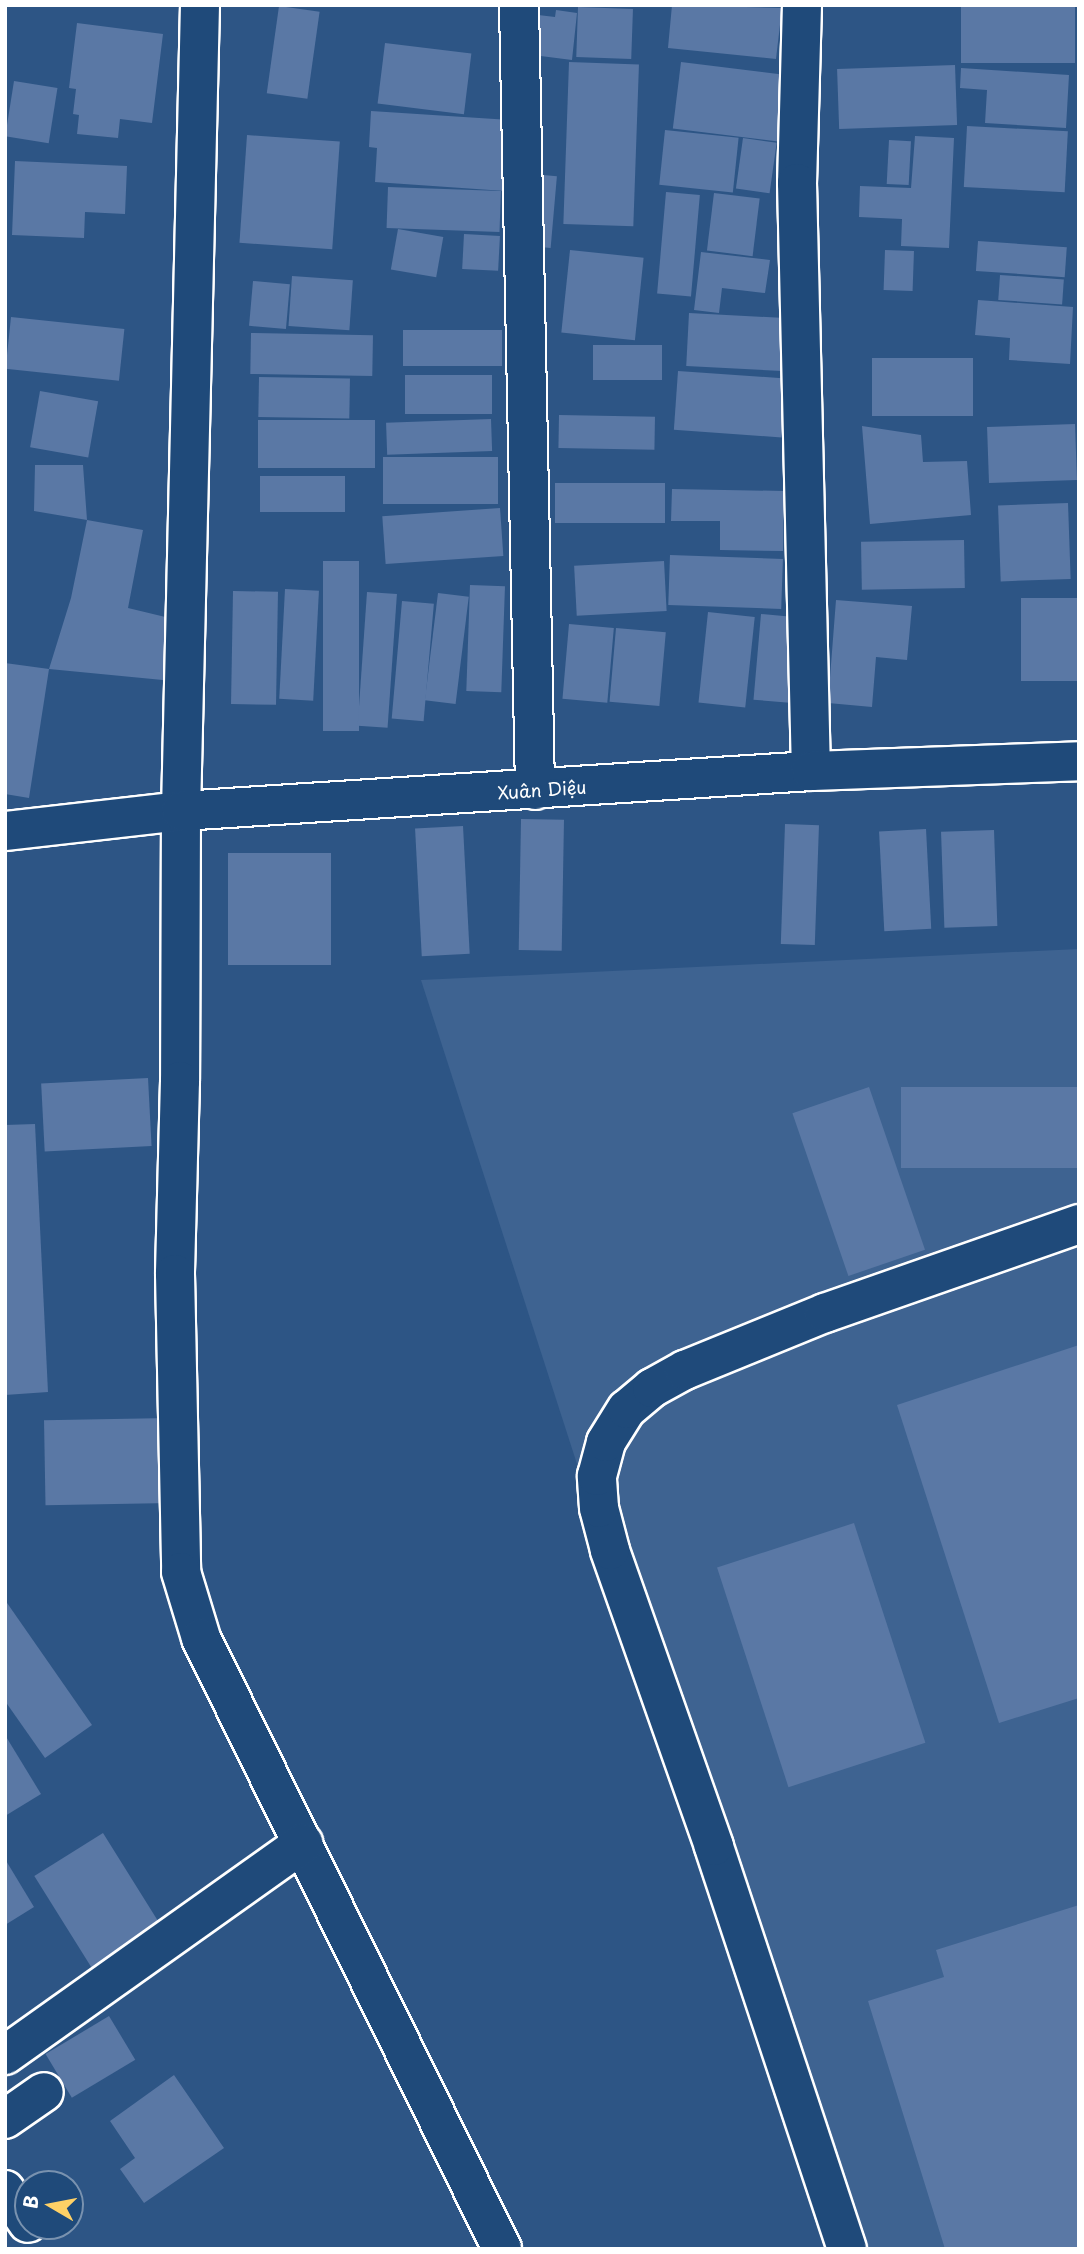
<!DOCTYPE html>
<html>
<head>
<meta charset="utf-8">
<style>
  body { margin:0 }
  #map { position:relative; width:1084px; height:2254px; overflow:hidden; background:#2d5585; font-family:"Playpen Sans",sans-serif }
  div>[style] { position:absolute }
  .built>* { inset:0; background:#3e6391 }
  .building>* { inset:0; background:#5a78a5; transform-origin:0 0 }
  .roads { filter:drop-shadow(2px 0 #fff) drop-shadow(-2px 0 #fff) drop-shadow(0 2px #fff) drop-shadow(0 -2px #fff) }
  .minor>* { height:38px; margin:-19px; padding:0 19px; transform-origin:19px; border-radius:19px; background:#1f4a7a }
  span { translate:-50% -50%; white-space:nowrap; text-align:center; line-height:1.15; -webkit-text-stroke:5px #1f4a7a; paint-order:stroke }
  .street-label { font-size:18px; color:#fff }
  .frame { position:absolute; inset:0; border:7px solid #fff; pointer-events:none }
  .north { position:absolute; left:14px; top:2170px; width:70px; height:70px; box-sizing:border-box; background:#1f4a7a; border:2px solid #7992af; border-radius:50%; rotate:280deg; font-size:19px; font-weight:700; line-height:28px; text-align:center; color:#fff }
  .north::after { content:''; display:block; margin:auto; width:24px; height:32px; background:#ffd166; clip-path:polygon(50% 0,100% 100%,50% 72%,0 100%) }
</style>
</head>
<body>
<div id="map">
  <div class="built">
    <div style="clip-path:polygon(1079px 949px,1079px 2249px,830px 2249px,421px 980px)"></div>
  </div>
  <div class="building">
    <div style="clip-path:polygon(672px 5px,782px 8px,776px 59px,668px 48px)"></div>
    <div style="left:961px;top:5px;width:114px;height:58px"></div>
    <div style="left:279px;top:6px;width:41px;height:88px;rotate:8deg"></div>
    <div style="left:578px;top:7px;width:55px;height:50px;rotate:2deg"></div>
    <div style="clip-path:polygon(556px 10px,577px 13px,572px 60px,525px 54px,530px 14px,555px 17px)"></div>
    <div style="clip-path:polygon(77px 23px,163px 34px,152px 123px,120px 119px,118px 138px,77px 134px,79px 115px,73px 114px,76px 89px,69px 88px)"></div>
    <div style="left:385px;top:43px;width:87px;height:61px;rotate:7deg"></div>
    <div style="left:569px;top:62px;width:70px;height:162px;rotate:2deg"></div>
    <div style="left:681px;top:62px;width:112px;height:67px;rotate:7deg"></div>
    <div style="left:955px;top:65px;width:60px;height:118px;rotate:88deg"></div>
    <div style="clip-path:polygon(961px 68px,1069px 75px,1066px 128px,985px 123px,987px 90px,960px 88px)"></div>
    <div style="left:14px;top:81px;width:44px;height:56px;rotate:9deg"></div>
    <div style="clip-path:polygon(371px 111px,510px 120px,505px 191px,375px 182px,377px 148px,369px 147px)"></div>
    <div style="left:967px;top:126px;width:101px;height:61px;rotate:3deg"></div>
    <div style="left:665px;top:130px;width:74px;height:55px;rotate:6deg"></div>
    <div style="left:247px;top:135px;width:93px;height:108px;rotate:4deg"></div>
    <div style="clip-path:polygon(915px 136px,954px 138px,949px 248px,901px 246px,902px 219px,859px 217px,860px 186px,911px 188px)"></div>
    <div style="left:743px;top:138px;width:34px;height:51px;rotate:8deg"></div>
    <div style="left:889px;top:140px;width:22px;height:44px;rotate:3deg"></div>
    <div style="clip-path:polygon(15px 161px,127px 166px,125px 214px,85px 212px,84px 238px,12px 235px)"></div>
    <div style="left:532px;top:174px;width:25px;height:72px;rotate:5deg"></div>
    <div style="left:388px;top:187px;width:113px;height:41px;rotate:2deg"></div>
    <div style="left:666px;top:192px;width:34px;height:102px;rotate:5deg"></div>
    <div style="left:714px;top:193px;width:46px;height:58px;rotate:7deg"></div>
    <div style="left:398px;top:229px;width:46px;height:41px;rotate:10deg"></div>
    <div style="left:464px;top:234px;width:36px;height:35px;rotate:3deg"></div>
    <div style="left:978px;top:241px;width:89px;height:30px;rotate:4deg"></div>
    <div style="left:570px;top:250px;width:74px;height:83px;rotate:6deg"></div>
    <div style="left:885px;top:250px;width:29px;height:40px;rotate:2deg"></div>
    <div style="clip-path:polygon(701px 252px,770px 260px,765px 293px,722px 288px,719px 313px,694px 310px)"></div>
    <div style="left:1000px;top:275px;width:64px;height:25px;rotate:4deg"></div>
    <div style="left:292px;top:276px;width:61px;height:50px;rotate:4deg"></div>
    <div style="left:253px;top:281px;width:37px;height:45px;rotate:5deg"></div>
    <div style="clip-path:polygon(978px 300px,1073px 307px,1070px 364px,1009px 360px,1010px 338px,975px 335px)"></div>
    <div style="left:689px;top:313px;width:96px;height:53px;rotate:3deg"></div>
    <div style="left:11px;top:317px;width:114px;height:52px;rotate:6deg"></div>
    <div style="left:403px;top:330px;width:99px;height:36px"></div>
    <div style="left:251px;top:333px;width:122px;height:41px;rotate:1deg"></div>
    <div style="left:662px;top:345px;width:35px;height:69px;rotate:90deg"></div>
    <div style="left:872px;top:358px;width:101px;height:58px"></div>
    <div style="left:678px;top:371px;width:108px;height:59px;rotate:4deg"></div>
    <div style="left:492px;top:375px;width:39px;height:87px;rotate:90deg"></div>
    <div style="left:259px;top:377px;width:91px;height:40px;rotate:1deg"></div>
    <div style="left:40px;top:391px;width:59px;height:57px;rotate:10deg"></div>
    <div style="left:559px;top:415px;width:96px;height:33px;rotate:1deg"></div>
    <div style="left:491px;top:419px;width:32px;height:105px;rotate:88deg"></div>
    <div style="left:258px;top:420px;width:117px;height:48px"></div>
    <div style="left:1075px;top:424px;width:56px;height:88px;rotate:88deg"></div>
    <div style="clip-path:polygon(862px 426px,921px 435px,923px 462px,967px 461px,971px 515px,870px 524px)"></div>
    <div style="left:383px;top:457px;width:115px;height:47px"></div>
    <div style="clip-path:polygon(35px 465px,83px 465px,87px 520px,143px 530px,128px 608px,182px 621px,173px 681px,49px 669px,71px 598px,87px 520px,34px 511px)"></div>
    <div style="left:260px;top:476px;width:85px;height:36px"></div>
    <div style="left:555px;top:483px;width:110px;height:40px"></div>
    <div style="clip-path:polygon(672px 489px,784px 491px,783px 551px,720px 550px,720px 521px,671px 521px)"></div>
    <div style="left:1068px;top:503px;width:76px;height:70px;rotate:88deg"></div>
    <div style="left:500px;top:508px;width:48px;height:118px;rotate:86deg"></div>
    <div style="left:964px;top:540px;width:48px;height:103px;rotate:89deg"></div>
    <div style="left:670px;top:555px;width:113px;height:50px;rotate:2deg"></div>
    <div style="left:323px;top:561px;width:36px;height:170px"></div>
    <div style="left:664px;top:561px;width:50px;height:90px;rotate:87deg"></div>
    <div style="left:470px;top:585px;width:35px;height:106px;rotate:2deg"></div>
    <div style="left:285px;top:589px;width:34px;height:110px;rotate:3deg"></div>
    <div style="left:233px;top:591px;width:45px;height:113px;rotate:1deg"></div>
    <div style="left:367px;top:592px;width:30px;height:134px;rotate:4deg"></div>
    <div style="left:438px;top:593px;width:31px;height:108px;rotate:7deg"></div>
    <div style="left:1079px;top:598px;width:83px;height:58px;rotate:90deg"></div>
    <div style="clip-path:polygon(836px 600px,912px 606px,907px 660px,876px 657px,872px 707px,828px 703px)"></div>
    <div style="left:402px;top:601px;width:32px;height:118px;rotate:5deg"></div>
    <div style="left:708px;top:612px;width:47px;height:91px;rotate:6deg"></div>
    <div style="left:761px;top:614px;width:36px;height:86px;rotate:5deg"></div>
    <div style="left:569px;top:624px;width:45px;height:75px;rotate:5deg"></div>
    <div style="left:616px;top:628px;width:50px;height:74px;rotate:5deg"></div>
    <div style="clip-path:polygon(5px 663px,49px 669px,29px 798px,5px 794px)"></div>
    <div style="left:521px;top:819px;width:43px;height:131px;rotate:1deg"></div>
    <div style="left:785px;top:824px;width:34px;height:120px;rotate:2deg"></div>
    <div style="left:463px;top:826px;width:128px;height:48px;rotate:87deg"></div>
    <div style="left:926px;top:829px;width:100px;height:47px;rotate:87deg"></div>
    <div style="left:994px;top:830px;width:96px;height:53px;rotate:88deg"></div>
    <div style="left:228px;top:853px;width:103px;height:112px"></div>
    <div style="left:148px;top:1078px;width:68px;height:107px;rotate:87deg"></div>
    <div style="left:869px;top:1087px;width:172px;height:81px;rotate:71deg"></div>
    <div style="left:1079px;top:1087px;width:81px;height:178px;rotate:90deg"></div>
    <div style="clip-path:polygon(35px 1124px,48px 1392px,5px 1395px,5px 1125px)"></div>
    <div style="clip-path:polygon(1079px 1345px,1079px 1698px,999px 1723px,897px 1405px)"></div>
    <div style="left:169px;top:1418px;width:85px;height:125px;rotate:89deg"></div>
    <div style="left:854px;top:1523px;width:231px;height:144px;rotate:72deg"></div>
    <div style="clip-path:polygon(5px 1600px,92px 1725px,45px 1758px,5px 1701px)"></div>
    <div style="clip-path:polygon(5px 1735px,41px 1794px,5px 1816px)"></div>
    <div style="left:103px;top:1833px;width:123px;height:81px;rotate:58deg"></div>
    <div style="clip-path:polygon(5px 1859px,34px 1907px,5px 1925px)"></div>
    <div style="clip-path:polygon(1079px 1905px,1079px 2249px,945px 2249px,868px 2001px,944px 1977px,936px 1950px)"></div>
    <div style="left:109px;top:2016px;width:51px;height:74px;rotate:59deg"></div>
    <div style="clip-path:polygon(174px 2075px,224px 2148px,144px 2203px,120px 2169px,135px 2158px,110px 2121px)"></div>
  </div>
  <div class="roads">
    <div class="minor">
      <div style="left:200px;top:5px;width:806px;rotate:91.35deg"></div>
      <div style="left:181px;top:811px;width:270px;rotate:90.2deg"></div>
      <div style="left:180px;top:1081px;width:193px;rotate:91.5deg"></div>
      <div style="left:175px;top:1274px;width:298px;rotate:88.8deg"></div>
      <div style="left:181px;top:1572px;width:69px;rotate:73.1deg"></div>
      <div style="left:201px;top:1638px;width:681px;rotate:63.77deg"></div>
      <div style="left:519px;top:5px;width:785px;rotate:88.83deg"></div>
      <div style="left:802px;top:5px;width:178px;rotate:91.6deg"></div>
      <div style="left:797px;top:183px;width:588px;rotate:88.64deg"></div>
      <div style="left:5px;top:831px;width:177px;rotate:-6.5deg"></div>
      <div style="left:181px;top:811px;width:631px;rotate:-3.63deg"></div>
      <div style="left:811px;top:771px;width:268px;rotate:-2.1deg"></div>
      <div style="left:5px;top:2055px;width:366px;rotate:-35.4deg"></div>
      <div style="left:5px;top:2119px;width:47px;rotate:-34.7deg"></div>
      <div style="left:5px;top:2190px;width:40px;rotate:55.1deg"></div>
      <div style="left:847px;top:2249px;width:424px;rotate:-108.3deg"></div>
      <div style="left:714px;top:1846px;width:314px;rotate:-109.4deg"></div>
      <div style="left:610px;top:1550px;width:43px;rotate:-104.7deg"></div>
      <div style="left:599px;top:1508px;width:32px;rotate:-94deg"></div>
      <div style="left:597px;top:1476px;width:35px;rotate:-75deg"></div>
      <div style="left:606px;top:1442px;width:39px;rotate:-58deg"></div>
      <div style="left:627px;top:1409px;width:33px;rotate:-40deg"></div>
      <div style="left:652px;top:1388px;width:38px;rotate:-29deg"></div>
      <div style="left:685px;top:1370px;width:151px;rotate:-22.2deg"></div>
      <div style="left:825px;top:1313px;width:269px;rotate:-19.3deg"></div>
    </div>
  </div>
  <div class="street-label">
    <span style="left:542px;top:790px;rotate:-4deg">Xuân Diệu</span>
  </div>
  <div class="frame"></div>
  <div class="north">B</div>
</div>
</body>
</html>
